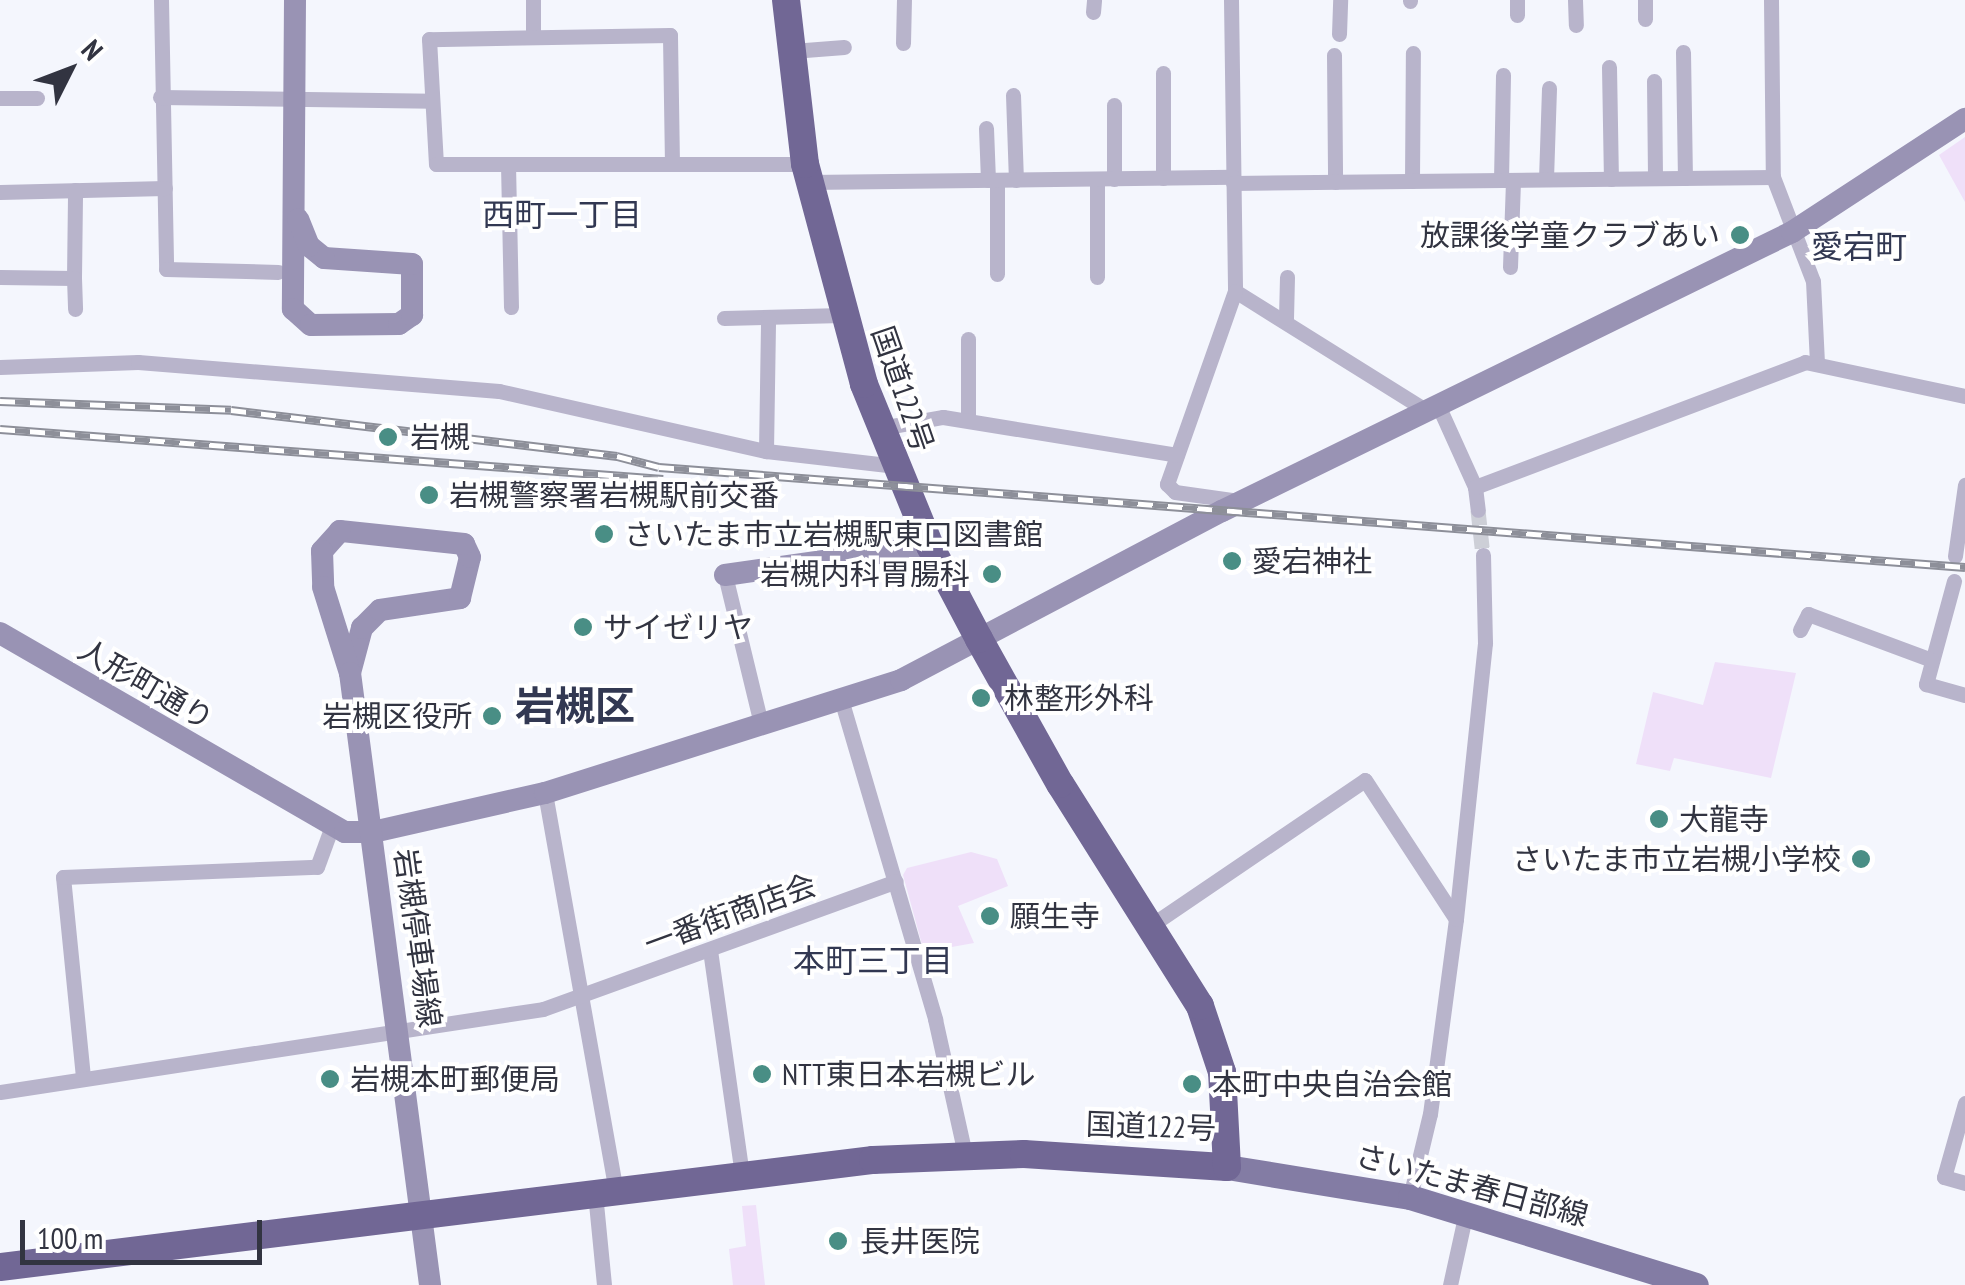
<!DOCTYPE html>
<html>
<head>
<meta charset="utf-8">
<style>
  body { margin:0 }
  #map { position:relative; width:1965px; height:1285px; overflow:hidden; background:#f4f6fd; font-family:"PT Sans Narrow","Noto Sans JP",sans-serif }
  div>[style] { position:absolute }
  .green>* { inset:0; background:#efe0f9 }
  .street-tunnel>* { height:15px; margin-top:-7.5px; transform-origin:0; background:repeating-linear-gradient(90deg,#cdcfd7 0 15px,transparent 0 23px) }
  .street>* { height:15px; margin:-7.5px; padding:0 7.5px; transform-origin:7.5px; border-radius:7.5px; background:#b8b4cb }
  .secondary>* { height:22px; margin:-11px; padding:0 11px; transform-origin:11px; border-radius:11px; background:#9993b4 }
  .primary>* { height:25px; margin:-12.5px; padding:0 12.5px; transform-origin:12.5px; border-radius:12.5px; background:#837ca4 }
  .highway>* { height:28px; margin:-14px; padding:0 14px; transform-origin:14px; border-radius:14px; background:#716795 }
  .rail>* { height:9px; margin-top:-4.5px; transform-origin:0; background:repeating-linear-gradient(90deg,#fff 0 15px,#8d8f99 0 30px); box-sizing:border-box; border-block:2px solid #8d8f99 }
  .dots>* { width:28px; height:28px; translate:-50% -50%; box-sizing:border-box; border:5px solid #fff; border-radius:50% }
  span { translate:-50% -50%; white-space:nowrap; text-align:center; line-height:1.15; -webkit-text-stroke:8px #fff; paint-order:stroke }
  .poi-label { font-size:30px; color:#323441 }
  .right { translate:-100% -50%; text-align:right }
  .left { translate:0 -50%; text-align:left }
  .street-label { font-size:30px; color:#323441 }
  .neighbourhood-label { font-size:32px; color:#323852 }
  .district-label { font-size:40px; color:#323852; font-weight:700 }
  .north { position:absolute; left:20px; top:20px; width:100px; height:100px; -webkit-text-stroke:8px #fff; paint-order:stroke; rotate:48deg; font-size:28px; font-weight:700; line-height:40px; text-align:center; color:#323441 }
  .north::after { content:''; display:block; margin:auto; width:35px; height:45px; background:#323441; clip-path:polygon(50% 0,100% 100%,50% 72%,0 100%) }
  .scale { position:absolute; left:20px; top:1220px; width:242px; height:45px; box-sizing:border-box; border:5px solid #323441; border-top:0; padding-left:12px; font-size:30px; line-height:35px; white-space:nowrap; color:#323441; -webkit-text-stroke:8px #fff; paint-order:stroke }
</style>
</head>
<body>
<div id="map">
  <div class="green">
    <div style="clip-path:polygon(1965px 137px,1965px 202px,1939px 155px)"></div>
    <div style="clip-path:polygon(1715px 662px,1796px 673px,1771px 778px,1674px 758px,1670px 771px,1636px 764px,1653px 692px,1703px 705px)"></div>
    <div style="clip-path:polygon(971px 852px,997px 859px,1008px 886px,958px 906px,974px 943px,924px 952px,903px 875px,907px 868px)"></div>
    <div style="clip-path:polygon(756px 1205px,765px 1285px,733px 1285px,729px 1249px,746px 1246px,742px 1206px)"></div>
  </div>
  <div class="street-tunnel">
    <div style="left:1478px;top:510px;width:45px;rotate:83.7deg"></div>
  </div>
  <div class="street">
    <div style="left:161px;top:0;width:269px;rotate:88.9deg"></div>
    <div style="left:166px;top:269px;width:112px;rotate:1.5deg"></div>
    <div style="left:1231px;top:0;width:291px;rotate:89.2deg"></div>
    <div style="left:1235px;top:291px;width:226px;rotate:32deg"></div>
    <div style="left:1575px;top:0;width:25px;rotate:88deg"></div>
    <div style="left:1645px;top:0;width:19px;rotate:90deg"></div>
    <div style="left:1771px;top:0;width:177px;rotate:89.4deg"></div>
    <div style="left:1773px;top:177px;width:111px;rotate:69deg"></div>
    <div style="left:1813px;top:281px;width:82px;rotate:87.2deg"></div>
    <div style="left:1410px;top:1px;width:1px;rotate:-90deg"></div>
    <div style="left:1093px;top:12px;width:12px;rotate:-85deg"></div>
    <div style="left:1517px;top:15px;width:15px;rotate:-90deg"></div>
    <div style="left:1339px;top:34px;width:34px;rotate:-88deg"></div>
    <div style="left:533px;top:37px;width:37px;rotate:-90deg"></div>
    <div style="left:903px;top:43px;width:43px;rotate:-88.7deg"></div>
    <div style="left:792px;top:51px;width:52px;rotate:-4.4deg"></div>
    <div style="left:1683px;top:52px;width:126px;rotate:89.1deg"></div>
    <div style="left:1334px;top:55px;width:127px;rotate:89.5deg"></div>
    <div style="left:1609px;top:67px;width:112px;rotate:89deg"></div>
    <div style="left:1654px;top:81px;width:97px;rotate:89.4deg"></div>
    <div style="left:1013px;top:95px;width:85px;rotate:88deg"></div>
    <div style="left:160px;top:97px;width:272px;rotate:0.8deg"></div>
    <div style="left:0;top:98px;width:37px"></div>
    <div style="left:1114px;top:105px;width:74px;rotate:90deg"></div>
    <div style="left:986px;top:128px;width:52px;rotate:87.8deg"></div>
    <div style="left:508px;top:164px;width:143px;rotate:88.8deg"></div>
    <div style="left:672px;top:164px;width:129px;rotate:-90.9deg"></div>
    <div style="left:670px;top:35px;width:241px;rotate:179deg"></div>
    <div style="left:429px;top:39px;width:125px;rotate:86.8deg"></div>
    <div style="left:436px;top:164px;width:369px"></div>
    <div style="left:1163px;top:178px;width:105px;rotate:-90deg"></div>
    <div style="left:1097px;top:179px;width:98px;rotate:90deg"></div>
    <div style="left:1546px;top:179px;width:91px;rotate:-88.1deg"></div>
    <div style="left:997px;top:180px;width:94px;rotate:90deg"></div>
    <div style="left:1501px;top:180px;width:105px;rotate:-88.9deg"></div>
    <div style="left:1412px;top:181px;width:128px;rotate:-89.6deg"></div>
    <div style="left:809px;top:182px;width:424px;rotate:-0.7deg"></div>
    <div style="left:1233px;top:183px;width:540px;rotate:-0.64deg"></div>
    <div style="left:0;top:192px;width:165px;rotate:-1.4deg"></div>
    <div style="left:1510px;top:267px;width:87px;rotate:-88deg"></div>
    <div style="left:0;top:277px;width:74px;rotate:0.8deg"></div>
    <div style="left:74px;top:278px;width:88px;rotate:-89.3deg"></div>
    <div style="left:74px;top:278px;width:31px;rotate:88deg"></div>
    <div style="left:1235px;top:291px;width:205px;rotate:109.4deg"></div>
    <div style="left:1167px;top:484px;width:11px;rotate:45deg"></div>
    <div style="left:1175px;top:492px;width:66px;rotate:7.9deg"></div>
    <div style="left:724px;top:318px;width:119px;rotate:-1.4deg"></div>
    <div style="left:1286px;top:318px;width:41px;rotate:-88.6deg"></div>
    <div style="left:968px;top:339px;width:81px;rotate:90deg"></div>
    <div style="left:0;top:367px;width:138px;rotate:-2.1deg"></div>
    <div style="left:138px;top:362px;width:362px;rotate:4.6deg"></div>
    <div style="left:499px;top:391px;width:274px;rotate:12.7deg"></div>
    <div style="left:766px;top:451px;width:131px;rotate:6.6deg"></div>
    <div style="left:1438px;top:405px;width:90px;rotate:65.7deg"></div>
    <div style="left:1475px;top:487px;width:23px;rotate:83deg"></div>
    <div style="left:881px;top:428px;width:63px;rotate:-10.1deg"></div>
    <div style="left:943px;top:417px;width:237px;rotate:9.2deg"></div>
    <div style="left:766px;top:451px;width:134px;rotate:-89.1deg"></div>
    <div style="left:1475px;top:487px;width:353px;rotate:-20.7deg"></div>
    <div style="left:1805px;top:362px;width:164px;rotate:12deg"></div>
    <div style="left:1955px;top:556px;width:72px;rotate:-82deg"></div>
    <div style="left:725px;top:575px;width:153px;rotate:76.4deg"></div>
    <div style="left:1954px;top:581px;width:107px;rotate:105.2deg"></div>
    <div style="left:1926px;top:684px;width:41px;rotate:15.8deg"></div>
    <div style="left:1800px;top:630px;width:18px;rotate:-63deg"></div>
    <div style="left:1808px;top:614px;width:132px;rotate:20.4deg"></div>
    <div style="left:841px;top:699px;width:334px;rotate:73.6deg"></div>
    <div style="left:935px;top:1019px;width:138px;rotate:77.5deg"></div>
    <div style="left:545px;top:793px;width:404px;rotate:79.9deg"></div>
    <div style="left:1153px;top:924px;width:256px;rotate:-34.2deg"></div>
    <div style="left:1365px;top:780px;width:166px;rotate:56.8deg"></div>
    <div style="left:710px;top:950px;width:227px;rotate:81.9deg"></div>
    <div style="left:83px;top:1077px;width:201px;rotate:-95.7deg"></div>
    <div style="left:63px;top:877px;width:254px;rotate:-2.3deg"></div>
    <div style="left:317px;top:867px;width:44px;rotate:-69.9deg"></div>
    <div style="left:0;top:1092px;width:549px;rotate:-8.69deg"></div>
    <div style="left:543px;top:1009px;width:375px;rotate:-19.9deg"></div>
    <div style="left:1965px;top:1103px;width:77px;rotate:105.8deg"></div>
    <div style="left:1944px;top:1177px;width:22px;rotate:16deg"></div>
    <div style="left:595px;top:1193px;width:92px;rotate:84.4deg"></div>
    <div style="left:1410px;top:1197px;width:85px;rotate:-76.5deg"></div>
    <div style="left:1430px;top:1114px;width:197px;rotate:-82.4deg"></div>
    <div style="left:1456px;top:919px;width:278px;rotate:-84deg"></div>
    <div style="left:1485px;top:643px;width:88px;rotate:-91.3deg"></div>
    <div style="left:1450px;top:1285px;width:75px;rotate:-77.6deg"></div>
  </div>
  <div class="secondary">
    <div style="left:295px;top:0;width:309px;rotate:90.4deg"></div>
    <div style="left:293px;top:309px;width:24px;rotate:42deg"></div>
    <div style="left:311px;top:325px;width:88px;rotate:-0.7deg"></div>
    <div style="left:399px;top:324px;width:16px;rotate:-35deg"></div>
    <div style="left:412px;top:315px;width:51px;rotate:-90deg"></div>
    <div style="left:412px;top:264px;width:88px;rotate:-176.1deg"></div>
    <div style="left:324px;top:258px;width:19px;rotate:-141deg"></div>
    <div style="left:309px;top:246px;width:29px;rotate:-112deg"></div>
    <div style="left:725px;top:575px;width:207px;rotate:-8.1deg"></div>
    <div style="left:0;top:633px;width:398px;rotate:30deg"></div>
    <div style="left:345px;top:832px;width:28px"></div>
    <div style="left:373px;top:832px;width:176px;rotate:-12.8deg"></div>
    <div style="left:545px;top:793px;width:374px;rotate:-17.6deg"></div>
    <div style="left:901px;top:680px;width:363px;rotate:-27.8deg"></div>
    <div style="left:1222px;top:511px;width:635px;rotate:-26.08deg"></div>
    <div style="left:1792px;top:232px;width:207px;rotate:-33.2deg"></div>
    <div style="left:350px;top:673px;width:47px;rotate:-75.1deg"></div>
    <div style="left:362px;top:628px;width:25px;rotate:-45deg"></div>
    <div style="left:380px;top:610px;width:81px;rotate:-8.5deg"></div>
    <div style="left:460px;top:598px;width:42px;rotate:-76.3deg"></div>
    <div style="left:470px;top:557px;width:14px;rotate:-115deg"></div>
    <div style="left:464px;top:544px;width:125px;rotate:-174deg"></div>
    <div style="left:340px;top:531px;width:27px;rotate:132deg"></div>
    <div style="left:322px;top:551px;width:36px;rotate:88deg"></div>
    <div style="left:323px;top:587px;width:90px;rotate:72.6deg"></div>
    <div style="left:350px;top:673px;width:617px;rotate:82.55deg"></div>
  </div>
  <div class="primary">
    <div style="left:1227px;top:1167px;width:185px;rotate:9.3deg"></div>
    <div style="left:1410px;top:1197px;width:299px;rotate:17.1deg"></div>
  </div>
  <div class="highway">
    <div style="left:0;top:1267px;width:880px;rotate:-6.99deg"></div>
    <div style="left:873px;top:1160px;width:151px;rotate:-2.3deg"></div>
    <div style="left:1024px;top:1154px;width:203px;rotate:3.7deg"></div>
    <div style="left:1227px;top:1167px;width:95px;rotate:-93deg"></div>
    <div style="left:1222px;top:1072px;width:70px;rotate:-108.4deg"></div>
    <div style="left:1200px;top:1006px;width:262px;rotate:-122.2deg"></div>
    <div style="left:1060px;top:784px;width:166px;rotate:-119.2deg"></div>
    <div style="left:979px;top:639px;width:105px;rotate:-117.8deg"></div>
    <div style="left:930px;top:546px;width:175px;rotate:-112.2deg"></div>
    <div style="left:864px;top:384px;width:228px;rotate:-105deg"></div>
    <div style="left:805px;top:164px;width:165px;rotate:-96.6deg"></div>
  </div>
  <div class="rail">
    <div style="left:0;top:401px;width:231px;rotate:2.2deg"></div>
    <div style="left:231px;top:410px;width:389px;rotate:6.8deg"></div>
    <div style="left:617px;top:456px;width:43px;rotate:14.7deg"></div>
    <div style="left:659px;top:467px;width:1310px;rotate:4.38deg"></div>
    <div style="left:0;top:429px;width:665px;rotate:4.31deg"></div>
  </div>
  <div class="dots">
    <div style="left:1740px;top:235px;background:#498e85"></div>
    <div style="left:388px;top:437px;background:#498e85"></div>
    <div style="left:429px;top:495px;background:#498e85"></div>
    <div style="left:604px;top:534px;background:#498e85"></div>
    <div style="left:1232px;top:561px;background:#498e85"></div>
    <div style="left:992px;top:574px;background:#498e85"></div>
    <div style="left:583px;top:627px;background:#498e85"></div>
    <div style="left:981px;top:698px;background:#498e85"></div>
    <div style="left:492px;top:716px;background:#498e85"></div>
    <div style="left:1659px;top:819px;background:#498e85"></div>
    <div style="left:1861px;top:859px;background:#498e85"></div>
    <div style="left:990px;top:916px;background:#498e85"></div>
    <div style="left:762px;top:1074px;background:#498e85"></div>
    <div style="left:330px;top:1079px;background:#498e85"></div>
    <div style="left:1192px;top:1084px;background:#498e85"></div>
    <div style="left:838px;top:1241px;background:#498e85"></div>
  </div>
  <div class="poi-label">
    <span class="right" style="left:1720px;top:235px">放課後学童クラブあい</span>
    <span class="left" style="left:410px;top:437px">岩槻</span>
    <span class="left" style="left:449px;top:495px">岩槻警察署岩槻駅前交番</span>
    <span class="left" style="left:624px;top:534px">さいたま市立岩槻駅東口図書館</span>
    <span class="left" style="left:1252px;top:561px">愛宕神社</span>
    <span class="right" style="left:970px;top:574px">岩槻内科胃腸科</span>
    <span class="left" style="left:603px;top:627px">サイゼリヤ</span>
    <span class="left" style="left:1004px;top:698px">林整形外科</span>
    <span class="right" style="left:472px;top:716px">岩槻区役所</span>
    <span class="left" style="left:1679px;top:819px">大龍寺</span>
    <span class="right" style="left:1841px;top:859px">さいたま市立岩槻小学校</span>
    <span class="left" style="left:1010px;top:916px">願生寺</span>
    <span class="left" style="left:782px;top:1074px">NTT東日本岩槻ビル</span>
    <span class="left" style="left:350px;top:1079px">岩槻本町郵便局</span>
    <span class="left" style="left:1212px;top:1084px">本町中央自治会館</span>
    <span class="left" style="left:860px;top:1241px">長井医院</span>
  </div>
  <div class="street-label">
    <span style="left:903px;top:389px;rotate:71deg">国道122号</span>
    <span style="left:146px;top:684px;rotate:30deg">人形町通り</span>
    <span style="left:730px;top:914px;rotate:-20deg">一番街商店会</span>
    <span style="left:418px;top:938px;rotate:82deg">岩槻停車場線</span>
    <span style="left:1151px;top:1126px;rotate:2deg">国道122号</span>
    <span style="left:1472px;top:1185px;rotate:15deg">さいたま春日部線</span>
  </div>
  <div class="neighbourhood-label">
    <span style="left:562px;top:214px">西町一丁目</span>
    <span style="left:1859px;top:246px">愛宕町</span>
    <span style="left:873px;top:960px">本町三丁目</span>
  </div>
  <div class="district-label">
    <span style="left:575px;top:705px">岩槻区</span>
  </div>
  <div class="north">N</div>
  <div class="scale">100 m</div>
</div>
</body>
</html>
